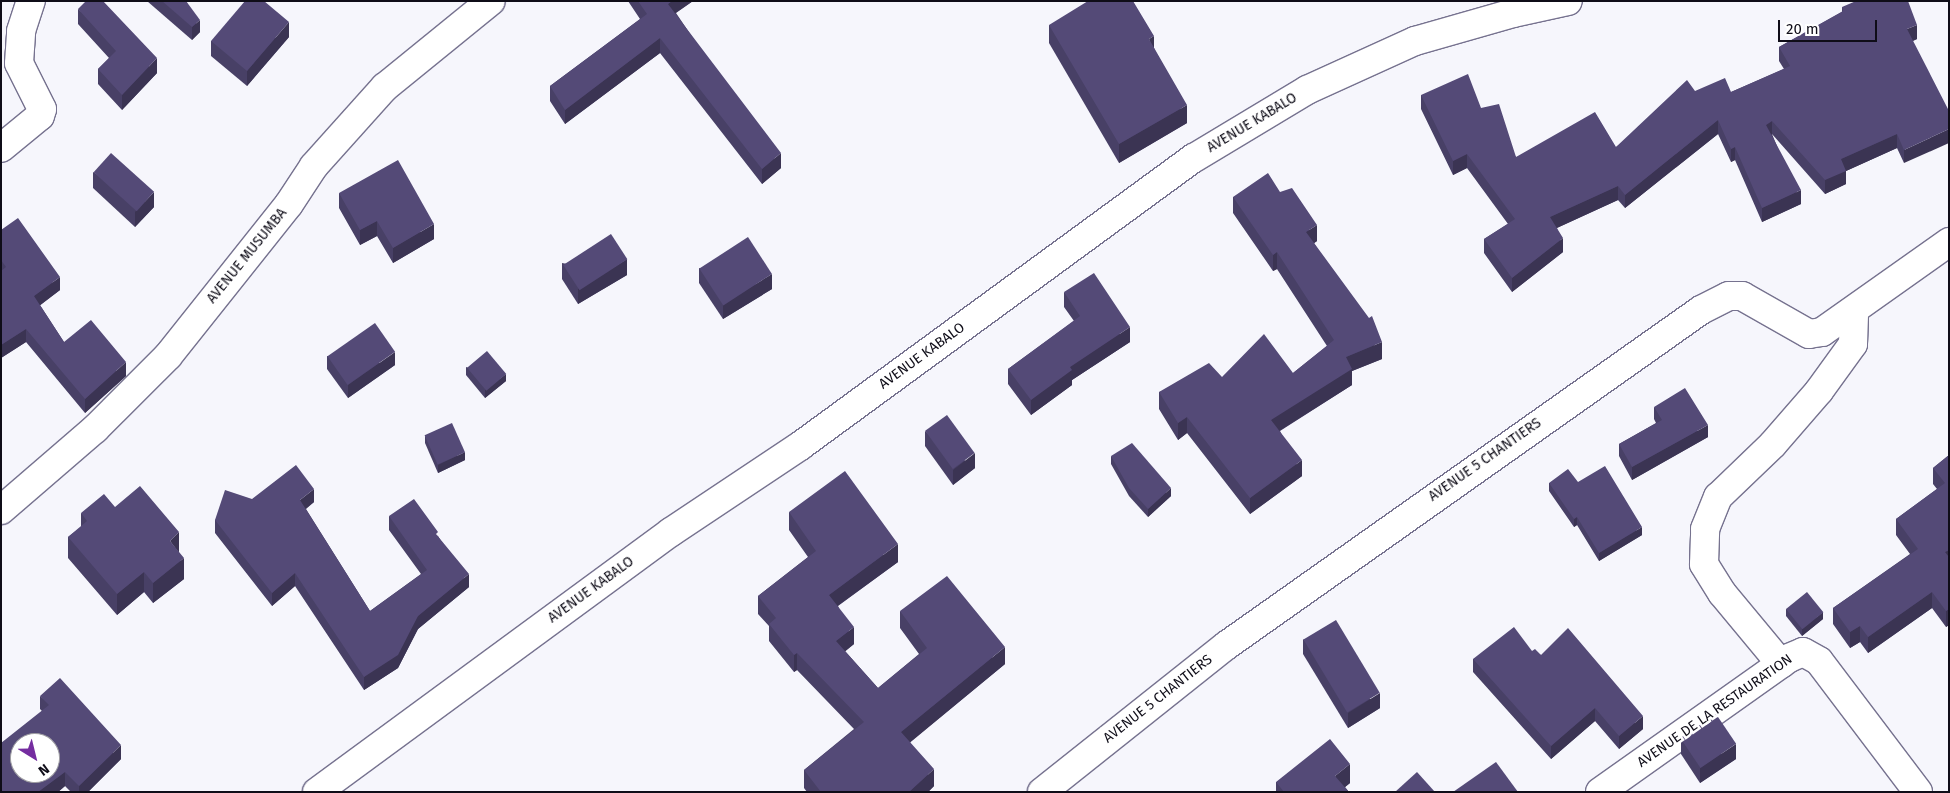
<!DOCTYPE html>
<html>
<head>
<meta charset="utf-8">
<style>
  body { margin:0 }
  #map { position:relative; width:1950px; height:793px; overflow:hidden; background:#f6f6fc; font-family:"Fira Sans",sans-serif }
  div>[style] { position:absolute }
  .roads { filter:drop-shadow(1px 0 #76728f) drop-shadow(-1px 0 #76728f) drop-shadow(0 1px #76728f) drop-shadow(0 -1px #76728f) }
  .minor>* { height:28px; margin:-14px; padding:0 14px; transform-origin:14px; border-radius:14px; background:#fff }
  .wall>* { inset:0; background:#484066 }
  .shaded-wall>* { inset:0; background:#3b3453 }
  .building>* { inset:0; background:#544a77; transform-origin:0 0 }
  span { translate:-50% -50%; white-space:nowrap; text-align:center; line-height:1.15; -webkit-text-stroke:5px #fff; paint-order:stroke }
  .street-label { font-size:14px; color:#0f0d18 }
  .frame { position:absolute; inset:0; border:2px solid #0f0d18; pointer-events:none }
  .north { position:absolute; left:10px; top:733px; width:50px; height:50px; box-sizing:border-box; background:#fff; border:1px solid #9f9ea3; border-radius:50%; rotate:144deg; font-size:14px; font-weight:700; line-height:20px; text-align:center; color:#0f0d18 }
  .north::after { content:''; display:block; margin:auto; width:18px; height:22px; background:#752da0; clip-path:polygon(50% 0,100% 100%,50% 72%,0 100%) }
  .scale { position:absolute; left:1778px; top:20px; width:99px; height:22px; box-sizing:border-box; border:2px solid #0f0d18; border-top:0; padding-left:6px; font-size:15px; line-height:18px; white-space:nowrap; color:#0f0d18; -webkit-text-stroke:4px #fff; paint-order:stroke }
</style>
</head>
<body>
<div id="map">
  <div class="roads">
    <div class="minor">
      <div style="left:1px;top:148px;width:50px;rotate:-39.4deg"></div>
      <div style="left:40px;top:116px;width:7px;rotate:-74deg"></div>
      <div style="left:42px;top:109px;width:51px;rotate:-116.6deg"></div>
      <div style="left:19px;top:63px;width:32px;rotate:-86deg"></div>
      <div style="left:21px;top:31px;width:32px;rotate:-72deg"></div>
      <div style="left:1px;top:510px;width:124px;rotate:-40.8deg"></div>
      <div style="left:95px;top:429px;width:103px;rotate:-45deg"></div>
      <div style="left:168px;top:356px;width:194px;rotate:-51.5deg"></div>
      <div style="left:289px;top:204px;width:45px;rotate:-56.7deg"></div>
      <div style="left:314px;top:166px;width:106px;rotate:-48.1deg"></div>
      <div style="left:385px;top:87px;width:136px;rotate:-39.1deg"></div>
      <div style="left:1781px;top:664px;width:92px;rotate:-129.7deg"></div>
      <div style="left:1722px;top:593px;width:34px;rotate:-122deg"></div>
      <div style="left:1704px;top:564px;width:35px;rotate:-88deg"></div>
      <div style="left:1705px;top:529px;width:35px;rotate:-68deg"></div>
      <div style="left:1718px;top:497px;width:76px;rotate:-43.9deg"></div>
      <div style="left:1773px;top:444px;width:70px;rotate:-49deg"></div>
      <div style="left:1819px;top:391px;width:58px;rotate:-54.1deg"></div>
      <div style="left:1853px;top:344px;width:33px;rotate:-88deg"></div>
      <div style="left:317px;top:792px;width:439px;rotate:-36.3deg"></div>
      <div style="left:671px;top:532px;width:155px;rotate:-33.7deg"></div>
      <div style="left:800px;top:446px;width:488px;rotate:-36.2deg"></div>
      <div style="left:1194px;top:158px;width:132px;rotate:-31deg"></div>
      <div style="left:1307px;top:90px;width:119px;rotate:-24.4deg"></div>
      <div style="left:1415px;top:41px;width:102px;rotate:-15.9deg"></div>
      <div style="left:1513px;top:13px;width:56px;rotate:-12.3deg"></div>
      <div style="left:1042px;top:792px;width:236px;rotate:-38.5deg"></div>
      <div style="left:1227px;top:645px;width:580px;rotate:-35.25deg"></div>
      <div style="left:1701px;top:310px;width:31px;rotate:-27deg"></div>
      <div style="left:1729px;top:296px;width:13px"></div>
      <div style="left:1742px;top:296px;width:77px;rotate:29.6deg"></div>
      <div style="left:1809px;top:334px;width:13px;rotate:-9deg"></div>
      <div style="left:1822px;top:332px;width:156px;rotate:-35.3deg"></div>
      <div style="left:1600px;top:792px;width:232px;rotate:-35.3deg"></div>
      <div style="left:1789px;top:658px;width:15px;rotate:-23deg"></div>
      <div style="left:1803px;top:652px;width:18px;rotate:29deg"></div>
      <div style="left:1819px;top:661px;width:164px;rotate:52.9deg"></div>
    </div>
  </div>
  <div class="wall">
    <div style="clip-path:polygon(147px 1px,186px 1px,200px 32px,192px 40px)"></div>
    <div style="clip-path:polygon(628px 1px,693px 1px,676px 13px,781px 168px,762px 184px,660px 53px,565px 124px,550px 101px,550px 86px,640px 19px)"></div>
    <div style="clip-path:polygon(1842px 7px,1917px 39px,1913px 41px,1904px 163px,1897px 148px,1846px 171px,1846px 184px,1825px 194px,1772px 134px,1801px 204px,1762px 222px,1735px 160px,1731px 162px,1718px 134px,1625px 208px,1618px 200px,1557px 228px,1563px 252px,1512px 292px,1484px 253px,1484px 239px,1508px 224px,1467px 168px,1453px 175px,1421px 109px,1421px 95px,1481px 108px,1516px 157px,1616px 147px,1695px 91px,1731px 92px,1784px 69px,1779px 61px,1779px 47px,1842px 12px)"></div>
    <div style="clip-path:polygon(78px 9px,157px 73px,122px 110px,98px 84px,98px 69px,109px 58px,78px 24px)"></div>
    <div style="clip-path:polygon(1049px 25px,1154px 48px,1187px 123px,1119px 163px,1049px 43px)"></div>
    <div style="clip-path:polygon(289px 37px,247px 86px,211px 56px,211px 41px)"></div>
    <div style="clip-path:polygon(93px 172px,154px 207px,135px 227px,93px 188px)"></div>
    <div style="clip-path:polygon(1280px 192px,1317px 241px,1314px 243px,1382px 359px,1352px 371px,1352px 385px,1280px 431px,1302px 476px,1250px 514px,1187px 433px,1178px 440px,1159px 409px,1159px 392px,1222px 377px,1293px 373px,1327px 346px,1277px 269px,1273px 271px,1233px 213px,1233px 197px)"></div>
    <div style="clip-path:polygon(339px 193px,434px 239px,393px 263px,377px 236px,360px 245px,339px 208px)"></div>
    <div style="clip-path:polygon(1px 230px,60px 290px,40px 305px,64px 342px,126px 376px,85px 413px,26px 342px,1px 358px)"></div>
    <div style="clip-path:polygon(562px 263px,627px 275px,578px 304px,562px 279px)"></div>
    <div style="clip-path:polygon(699px 268px,772px 289px,723px 319px,699px 283px)"></div>
    <div style="clip-path:polygon(1064px 292px,1130px 342px,1072px 380px,1072px 385px,1031px 415px,1008px 384px,1008px 369px,1074px 321px,1064px 307px)"></div>
    <div style="clip-path:polygon(327px 356px,395px 365px,348px 398px,327px 369px)"></div>
    <div style="clip-path:polygon(466px 367px,506px 381px,485px 398px,466px 375px)"></div>
    <div style="clip-path:polygon(1654px 407px,1708px 437px,1632px 480px,1619px 456px,1619px 444px,1656px 423px,1654px 419px)"></div>
    <div style="clip-path:polygon(925px 431px,975px 468px,953px 485px,925px 446px)"></div>
    <div style="clip-path:polygon(425px 436px,465px 460px,438px 473px,425px 443px)"></div>
    <div style="clip-path:polygon(1949px 455px,1949px 625px,1946px 627px,1932px 608px,1868px 653px,1860px 642px,1850px 648px,1833px 624px,1833px 608px,1910px 554px,1896px 535px,1896px 519px,1937px 489px,1933px 484px,1933px 468px)"></div>
    <div style="clip-path:polygon(1111px 456px,1171px 496px,1148px 517px,1129px 496px,1111px 464px)"></div>
    <div style="clip-path:polygon(1578px 482px,1642px 535px,1599px 561px,1577px 525px,1574px 527px,1549px 491px,1549px 483px)"></div>
    <div style="clip-path:polygon(252px 499px,314px 502px,306px 509px,370px 611px,421px 574px,389px 530px,389px 516px,438px 536px,469px 587px,418px 629px,398px 668px,364px 690px,295px 586px,272px 606px,215px 533px,215px 520px)"></div>
    <div style="clip-path:polygon(789px 512px,898px 562px,838px 606px,854px 644px,845px 651px,878px 688px,919px 654px,900px 628px,900px 611px,1005px 664px,910px 742px,934px 786px,928px 792px,807px 792px,804px 788px,804px 770px,854px 729px,797px 670px,794px 672px,769px 641px,769px 626px,758px 614px,758px 596px,808px 557px,789px 530px)"></div>
    <div style="clip-path:polygon(81px 513px,179px 553px,184px 579px,153px 603px,144px 592px,117px 615px,68px 558px,68px 537px,81px 527px)"></div>
    <div style="clip-path:polygon(1786px 609px,1823px 619px,1802px 636px,1786px 616px)"></div>
    <div style="clip-path:polygon(1303px 639px,1380px 708px,1348px 728px,1303px 654px)"></div>
    <div style="clip-path:polygon(1532px 651px,1541px 655px,1643px 729px,1619px 749px,1595px 721px,1551px 759px,1473px 672px,1473px 659px)"></div>
    <div style="clip-path:polygon(40px 696px,121px 759px,88px 792px,71px 792px,65px 786px,58px 792px,1px 792px,42px 711px,40px 709px)"></div>
    <div style="clip-path:polygon(1681px 739px,1736px 759px,1700px 783px,1681px 754px)"></div>
    <div style="clip-path:polygon(1276px 782px,1350px 783px,1345px 787px,1349px 792px,1276px 792px)"></div>
  </div>
  <div class="shaded-wall">
    <div style="clip-path:polygon(672px 1px,693px 1px,668px 18px,668px 4px)"></div>
    <div style="clip-path:polygon(200px 20px,200px 32px,192px 40px,192px 27px)"></div>
    <div style="clip-path:polygon(289px 22px,289px 37px,247px 86px,247px 71px)"></div>
    <div style="clip-path:polygon(1917px 25px,1917px 39px,1907px 43px,1907px 29px)"></div>
    <div style="clip-path:polygon(1154px 36px,1154px 55px,1149px 39px)"></div>
    <div style="clip-path:polygon(660px 38px,660px 53px,565px 124px,565px 110px)"></div>
    <div style="clip-path:polygon(157px 58px,157px 73px,122px 110px,122px 95px)"></div>
    <div style="clip-path:polygon(1187px 105px,1187px 123px,1119px 163px,1119px 144px)"></div>
    <div style="clip-path:polygon(1718px 120px,1718px 134px,1625px 208px,1625px 195px)"></div>
    <div style="clip-path:polygon(1772px 121px,1772px 134px,1766px 138px,1766px 125px)"></div>
    <div style="clip-path:polygon(1949px 129px,1949px 143px,1904px 163px,1904px 150px)"></div>
    <div style="clip-path:polygon(1897px 134px,1897px 148px,1846px 171px,1846px 184px,1825px 194px,1825px 180px,1841px 159px)"></div>
    <div style="clip-path:polygon(1735px 147px,1735px 160px,1731px 162px,1731px 149px)"></div>
    <div style="clip-path:polygon(781px 153px,781px 168px,762px 184px,762px 169px)"></div>
    <div style="clip-path:polygon(1467px 154px,1467px 168px,1453px 175px,1453px 161px)"></div>
    <div style="clip-path:polygon(1618px 186px,1618px 200px,1550px 231px,1550px 217px)"></div>
    <div style="clip-path:polygon(1801px 190px,1801px 204px,1762px 222px,1762px 208px)"></div>
    <div style="clip-path:polygon(154px 192px,154px 207px,135px 227px,135px 212px)"></div>
    <div style="clip-path:polygon(377px 221px,377px 236px,360px 245px,360px 230px)"></div>
    <div style="clip-path:polygon(434px 224px,434px 239px,393px 263px,393px 248px)"></div>
    <div style="clip-path:polygon(1317px 225px,1317px 241px,1306px 249px,1306px 232px)"></div>
    <div style="clip-path:polygon(1563px 238px,1563px 252px,1512px 292px,1512px 278px)"></div>
    <div style="clip-path:polygon(1277px 252px,1277px 269px,1273px 271px,1273px 255px)"></div>
    <div style="clip-path:polygon(627px 259px,627px 275px,578px 304px,578px 289px)"></div>
    <div style="clip-path:polygon(772px 274px,772px 289px,723px 319px,723px 304px)"></div>
    <div style="clip-path:polygon(60px 277px,60px 290px,34px 310px,34px 296px)"></div>
    <div style="clip-path:polygon(1130px 327px,1130px 342px,1072px 380px,1072px 385px,1031px 415px,1031px 400px,1070px 367px)"></div>
    <div style="clip-path:polygon(26px 329px,26px 342px,1px 358px,1px 345px)"></div>
    <div style="clip-path:polygon(1382px 342px,1382px 359px,1352px 371px,1352px 385px,1271px 436px,1271px 420px,1346px 357px)"></div>
    <div style="clip-path:polygon(395px 352px,395px 365px,348px 398px,348px 385px)"></div>
    <div style="clip-path:polygon(126px 362px,126px 376px,85px 413px,85px 399px)"></div>
    <div style="clip-path:polygon(506px 374px,506px 381px,485px 398px,485px 390px)"></div>
    <div style="clip-path:polygon(1187px 417px,1187px 433px,1178px 440px,1178px 423px)"></div>
    <div style="clip-path:polygon(1708px 425px,1708px 437px,1632px 480px,1632px 467px)"></div>
    <div style="clip-path:polygon(465px 452px,465px 460px,438px 473px,438px 465px)"></div>
    <div style="clip-path:polygon(975px 453px,975px 468px,953px 485px,953px 470px)"></div>
    <div style="clip-path:polygon(1302px 460px,1302px 476px,1250px 514px,1250px 498px)"></div>
    <div style="clip-path:polygon(1171px 488px,1171px 496px,1148px 517px,1148px 509px)"></div>
    <div style="clip-path:polygon(314px 489px,314px 502px,300px 513px,300px 500px)"></div>
    <div style="clip-path:polygon(1577px 517px,1577px 525px,1574px 527px,1574px 519px)"></div>
    <div style="clip-path:polygon(1642px 527px,1642px 535px,1599px 561px,1599px 553px)"></div>
    <div style="clip-path:polygon(179px 532px,179px 553px,170px 541px)"></div>
    <div style="clip-path:polygon(898px 544px,898px 562px,829px 612px,829px 595px)"></div>
    <div style="clip-path:polygon(1949px 550px,1949px 566px,1945px 552px)"></div>
    <div style="clip-path:polygon(184px 558px,184px 579px,153px 603px,153px 583px)"></div>
    <div style="clip-path:polygon(144px 572px,144px 592px,117px 615px,117px 594px)"></div>
    <div style="clip-path:polygon(295px 573px,295px 586px,272px 606px,272px 593px)"></div>
    <div style="clip-path:polygon(469px 574px,469px 587px,418px 629px,398px 668px,364px 690px,364px 677px,418px 616px)"></div>
    <div style="clip-path:polygon(1932px 592px,1932px 608px,1868px 653px,1868px 637px)"></div>
    <div style="clip-path:polygon(1949px 609px,1949px 625px,1946px 627px,1946px 611px)"></div>
    <div style="clip-path:polygon(1823px 612px,1823px 619px,1802px 636px,1802px 629px)"></div>
    <div style="clip-path:polygon(1860px 626px,1860px 642px,1850px 648px,1850px 632px)"></div>
    <div style="clip-path:polygon(854px 627px,854px 644px,836px 659px,836px 641px)"></div>
    <div style="clip-path:polygon(1005px 647px,1005px 664px,901px 750px,901px 732px)"></div>
    <div style="clip-path:polygon(797px 653px,797px 670px,794px 672px,794px 655px)"></div>
    <div style="clip-path:polygon(1380px 693px,1380px 708px,1348px 728px,1348px 713px)"></div>
    <div style="clip-path:polygon(1595px 708px,1595px 721px,1551px 759px,1551px 746px)"></div>
    <div style="clip-path:polygon(1643px 716px,1643px 729px,1619px 749px,1619px 736px)"></div>
    <div style="clip-path:polygon(1736px 744px,1736px 759px,1700px 783px,1700px 768px)"></div>
    <div style="clip-path:polygon(121px 745px,121px 759px,88px 792px,79px 792px,79px 786px)"></div>
    <div style="clip-path:polygon(1350px 764px,1350px 783px,1339px 792px,1335px 776px)"></div>
    <div style="clip-path:polygon(934px 769px,934px 786px,928px 792px,909px 792px)"></div>
    <div style="clip-path:polygon(65px 772px,65px 786px,58px 792px,38px 792px)"></div>
  </div>
  <div class="building">
    <div style="clip-path:polygon(86px 1px,103px 1px,157px 58px,122px 95px,98px 69px,116px 51px,78px 9px)"></div>
    <div style="clip-path:polygon(162px 1px,186px 1px,200px 20px,192px 27px)"></div>
    <div style="clip-path:polygon(245px 1px,264px 1px,289px 22px,247px 71px,211px 41px)"></div>
    <div style="clip-path:polygon(638px 1px,672px 1px,668px 4px,781px 153px,762px 169px,660px 38px,565px 110px,550px 86px,647px 14px)"></div>
    <div style="clip-path:polygon(1088px 1px,1133px 1px,1154px 36px,1149px 39px,1187px 105px,1119px 144px,1049px 25px)"></div>
    <div style="clip-path:polygon(1856px 1px,1908px 1px,1917px 25px,1907px 29px,1949px 111px,1949px 129px,1904px 150px,1897px 134px,1841px 159px,1846px 171px,1825px 180px,1772px 121px,1766px 125px,1801px 190px,1762px 208px,1735px 147px,1731px 149px,1718px 120px,1625px 195px,1618px 186px,1550px 217px,1563px 238px,1512px 278px,1484px 239px,1515px 219px,1467px 154px,1453px 161px,1421px 95px,1468px 74px,1481px 108px,1499px 104px,1516px 157px,1595px 112px,1616px 147px,1687px 80px,1695px 91px,1725px 78px,1731px 92px,1790px 66px,1779px 47px,1843px 11px,1842px 7px)"></div>
    <div style="left:111px;top:153px;width:58px;height:26px;rotate:42deg"></div>
    <div style="clip-path:polygon(398px 160px,434px 224px,393px 248px,377px 221px,360px 230px,339px 193px)"></div>
    <div style="clip-path:polygon(1268px 173px,1280px 192px,1292px 188px,1317px 225px,1306px 232px,1369px 318px,1372px 316px,1382px 342px,1346px 357px,1352px 369px,1271px 420px,1302px 460px,1250px 498px,1187px 417px,1178px 423px,1159px 392px,1209px 363px,1222px 377px,1264px 334px,1293px 373px,1334px 340px,1277px 252px,1273px 255px,1233px 197px)"></div>
    <div style="clip-path:polygon(18px 218px,60px 277px,34px 296px,64px 342px,91px 320px,126px 362px,85px 399px,26px 329px,1px 345px,1px 271px,6px 267px,1px 260px,1px 230px)"></div>
    <div style="left:611px;top:234px;width:30px;height:57px;rotate:57deg"></div>
    <div style="left:748px;top:237px;width:44px;height:58px;rotate:57deg"></div>
    <div style="clip-path:polygon(1094px 273px,1130px 327px,1070px 367px,1072px 370px,1031px 400px,1008px 369px,1080px 316px,1064px 292px)"></div>
    <div style="left:375px;top:323px;width:35px;height:58px;rotate:55deg"></div>
    <div style="left:487px;top:351px;width:30px;height:26px;rotate:50deg"></div>
    <div style="clip-path:polygon(1685px 388px,1708px 425px,1632px 467px,1619px 444px,1662px 420px,1654px 407px)"></div>
    <div style="left:947px;top:415px;width:47px;height:27px;rotate:54deg"></div>
    <div style="left:452px;top:423px;width:32px;height:30px;rotate:66deg"></div>
    <div style="clip-path:polygon(1132px 443px,1171px 488px,1148px 509px,1129px 488px,1111px 456px)"></div>
    <div style="clip-path:polygon(1949px 455px,1949px 550px,1945px 552px,1949px 557px,1949px 609px,1946px 611px,1932px 592px,1868px 637px,1860px 626px,1850px 632px,1833px 608px,1918px 549px,1896px 519px,1945px 483px,1933px 468px)"></div>
    <div style="clip-path:polygon(296px 465px,314px 489px,300px 500px,370px 611px,427px 570px,389px 516px,414px 499px,438px 532px,436px 534px,469px 574px,418px 616px,398px 655px,364px 677px,295px 573px,272px 593px,215px 520px,225px 490px,252px 499px)"></div>
    <div style="clip-path:polygon(1605px 466px,1642px 527px,1599px 553px,1577px 517px,1574px 519px,1549px 483px,1568px 469px,1578px 482px)"></div>
    <div style="clip-path:polygon(845px 471px,898px 544px,829px 595px,854px 627px,836px 641px,878px 688px,927px 648px,900px 611px,947px 576px,1005px 647px,901px 732px,934px 769px,909px 792px,821px 792px,804px 770px,864px 722px,797px 653px,794px 655px,769px 624px,776px 618px,758px 596px,816px 551px,789px 512px)"></div>
    <div style="clip-path:polygon(140px 486px,179px 532px,170px 541px,184px 558px,153px 583px,144px 572px,117px 594px,68px 537px,87px 521px,81px 513px,104px 494px,115px 507px)"></div>
    <div style="left:1807px;top:592px;width:26px;height:27px;rotate:51deg"></div>
    <div style="left:1336px;top:620px;width:85px;height:38px;rotate:59deg"></div>
    <div style="clip-path:polygon(1514px 627px,1532px 651px,1535px 649px,1541px 655px,1568px 628px,1643px 716px,1619px 736px,1595px 708px,1551px 746px,1473px 659px)"></div>
    <div style="clip-path:polygon(evenodd,60px 678px,121px 745px,79px 786px,65px 772px,38px 792px,1px 792px,1px 743px,49px 705px,40px 696px,60px 678px,20px 743px,50px 743px,50px 773px,20px 773px,20px 743px)"></div>
    <div style="left:1716px;top:714px;width:36px;height:43px;rotate:56deg"></div>
    <div style="clip-path:polygon(1330px 739px,1350px 764px,1335px 776px,1349px 792px,1284px 792px,1276px 782px)"></div>
    <div style="clip-path:polygon(1496px 762px,1518px 792px,1453px 792px)"></div>
    <div style="clip-path:polygon(1417px 772px,1435px 792px,1395px 792px)"></div>
  </div>
  <div class="street-label">
    <span style="left:1252px;top:123px;rotate:-31deg">AVENUE KABALO</span>
    <span style="left:247px;top:256px;rotate:-51deg">AVENUE MUSUMBA</span>
    <span style="left:922px;top:356px;rotate:-36deg">AVENUE KABALO</span>
    <span style="left:1485px;top:460px;rotate:-35deg">AVENUE 5 CHANTIERS</span>
    <span style="left:591px;top:590px;rotate:-36deg">AVENUE KABALO</span>
    <span style="left:1158px;top:699px;rotate:-38deg">AVENUE 5 CHANTIERS</span>
    <span style="left:1715px;top:711px;rotate:-35deg">AVENUE DE LA RESTAURATION</span>
  </div>
  <div class="frame"></div>
  <div class="north">N</div>
  <div class="scale">20 m</div>
</div>
</body>
</html>
